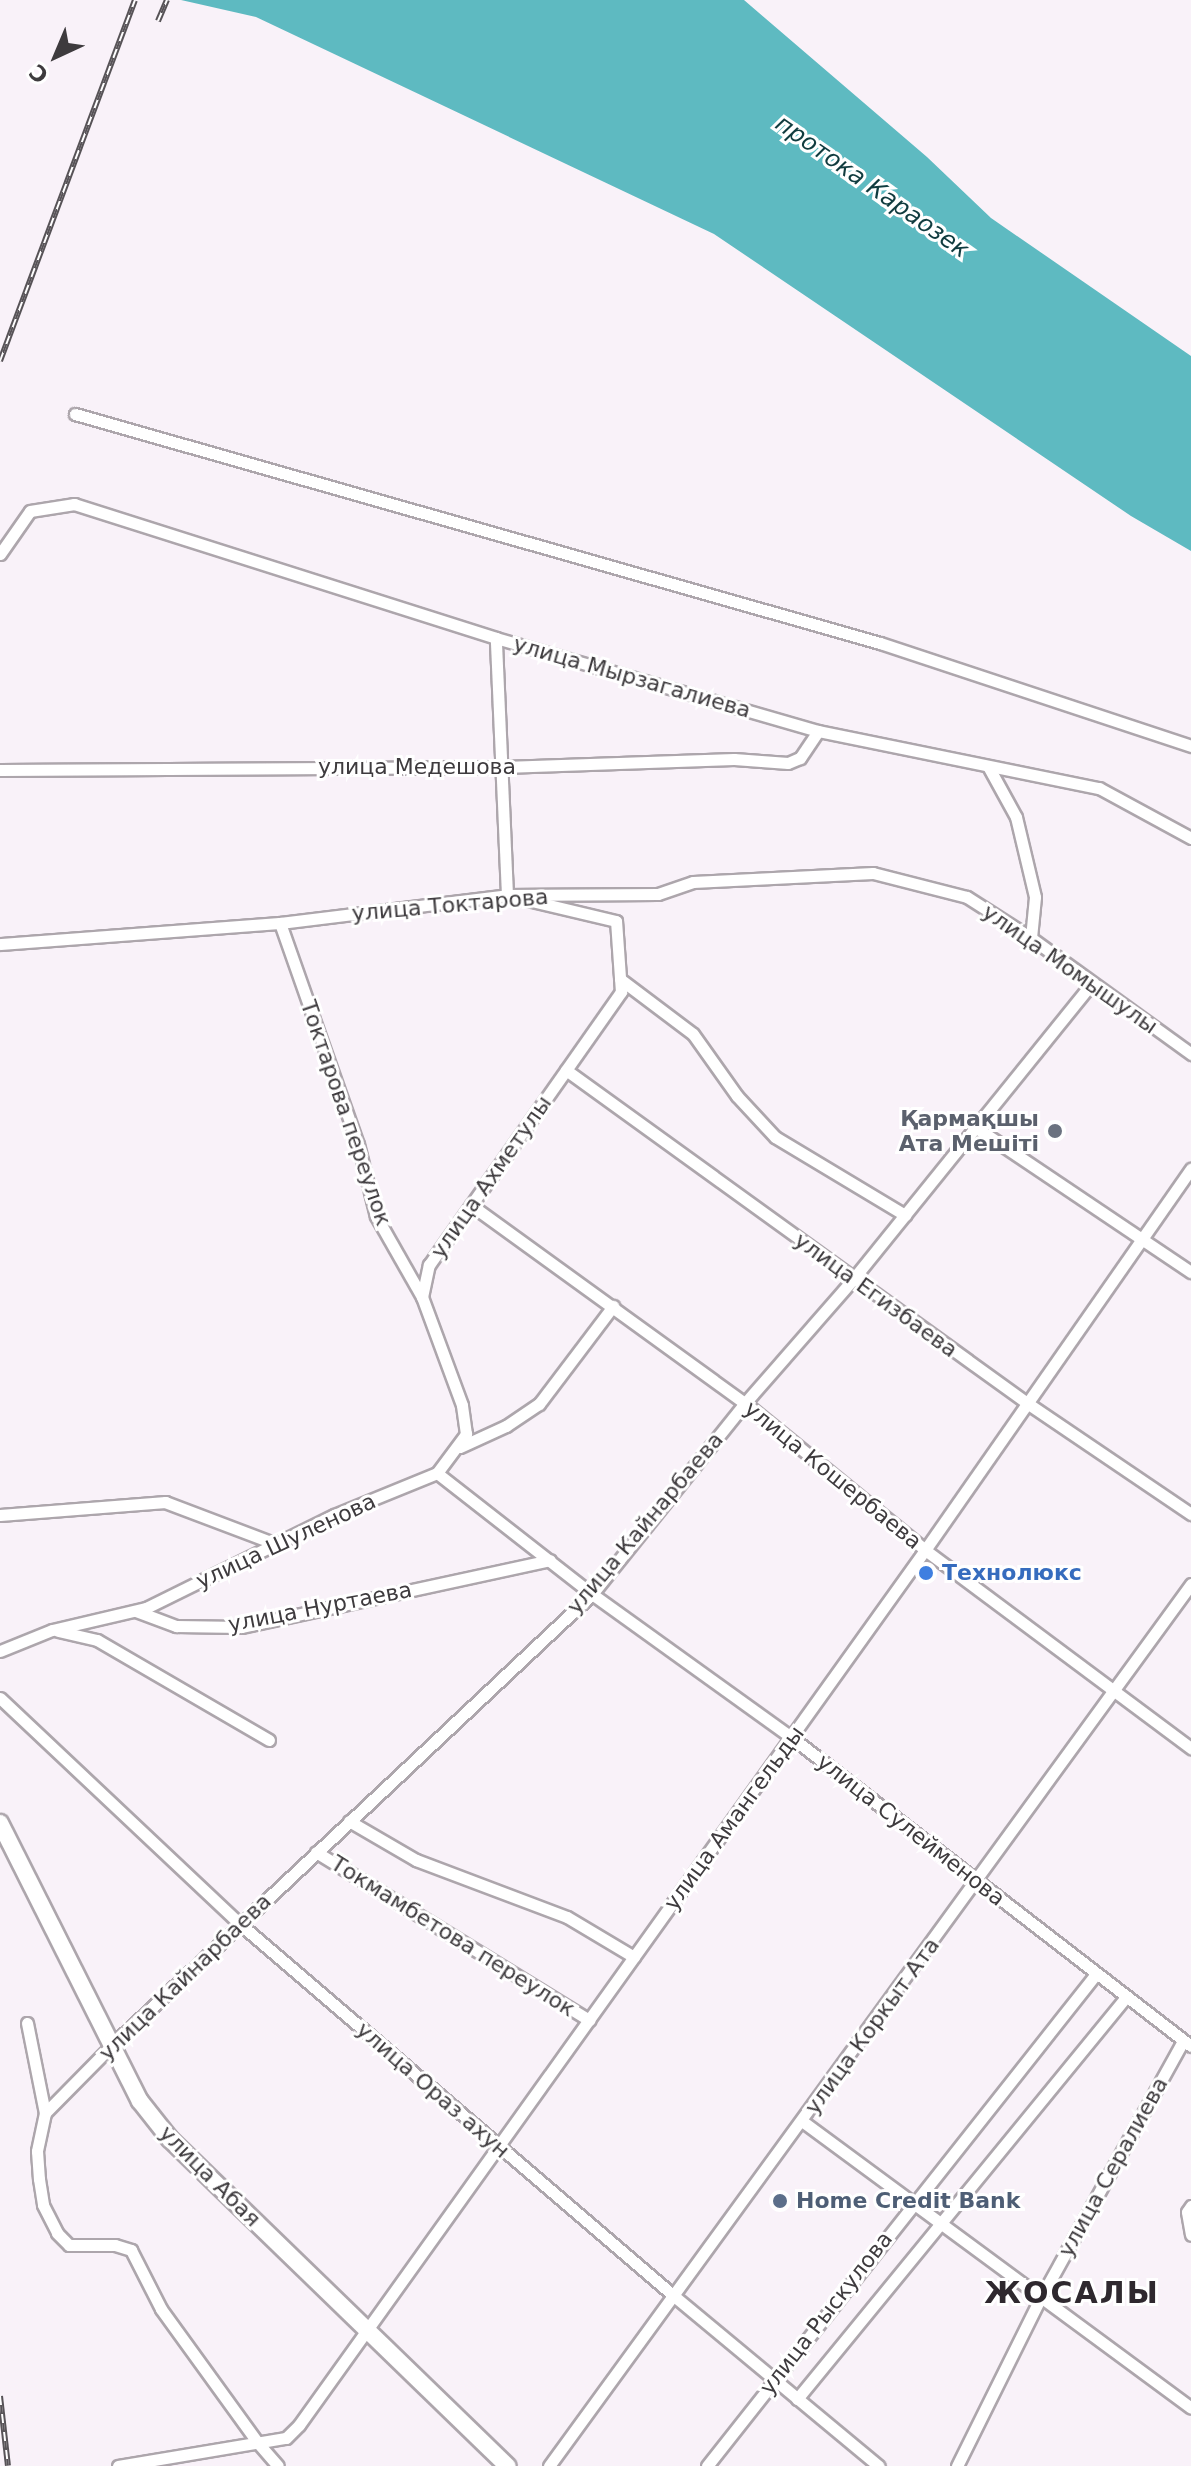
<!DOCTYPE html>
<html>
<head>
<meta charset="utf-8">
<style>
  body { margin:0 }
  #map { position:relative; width:1191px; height:2466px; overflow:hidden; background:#f9f2f9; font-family:"DejaVu Sans",sans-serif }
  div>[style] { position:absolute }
  .water>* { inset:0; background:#5ebac1 }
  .roads { filter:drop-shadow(2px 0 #ada6ac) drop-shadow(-2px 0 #ada6ac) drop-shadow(0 2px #ada6ac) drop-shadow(0 -2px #ada6ac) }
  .street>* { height:11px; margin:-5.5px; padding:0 5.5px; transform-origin:5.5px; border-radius:5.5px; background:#fff }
  .secondary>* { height:16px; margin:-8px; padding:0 8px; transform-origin:8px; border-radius:8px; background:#fff }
  .rail>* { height:6px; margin-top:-3px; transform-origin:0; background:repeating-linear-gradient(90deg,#fff 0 9px,#575357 0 18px); box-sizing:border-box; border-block:2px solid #575357 }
  .dots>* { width:22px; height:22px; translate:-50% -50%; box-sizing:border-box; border:4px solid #fff; border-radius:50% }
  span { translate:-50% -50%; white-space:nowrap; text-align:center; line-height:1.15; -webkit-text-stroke:6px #fff; paint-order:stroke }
  .street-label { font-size:22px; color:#3e3b3e }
  .worship-label { font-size:22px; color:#5b616d; font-weight:700 }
  .right { translate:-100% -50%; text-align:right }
  .shop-label { font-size:22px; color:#366cbe; font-weight:700 }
  .left { translate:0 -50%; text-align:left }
  .service-label { font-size:22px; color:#4e5e75; font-weight:700 }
  .water-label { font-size:24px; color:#103c3f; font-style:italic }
  .district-label { font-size:30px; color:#2e282e; font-weight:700; letter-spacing:2px }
  .north { position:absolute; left:16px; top:16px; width:80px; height:80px; -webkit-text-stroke:6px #fff; paint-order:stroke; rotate:224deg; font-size:22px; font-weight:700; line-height:32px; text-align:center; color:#3e3b3e }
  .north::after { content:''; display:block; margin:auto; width:28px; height:36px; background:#3e3b3e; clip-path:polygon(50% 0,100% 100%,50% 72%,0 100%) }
</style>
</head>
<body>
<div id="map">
  <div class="water">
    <div style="clip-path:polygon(181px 0,744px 0,927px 157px,991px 218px,1191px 356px,1191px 551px,1131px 516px,714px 234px,256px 17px)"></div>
  </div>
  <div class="roads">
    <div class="street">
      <div style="left:75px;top:414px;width:837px;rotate:15.88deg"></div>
      <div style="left:880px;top:643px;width:328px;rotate:18.3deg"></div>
      <div style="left:0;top:554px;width:52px;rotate:-55.1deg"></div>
      <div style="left:30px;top:511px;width:45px;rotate:-9deg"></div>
      <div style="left:74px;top:504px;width:443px;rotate:17.6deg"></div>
      <div style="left:496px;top:638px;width:335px;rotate:16.1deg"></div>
      <div style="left:818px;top:731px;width:287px;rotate:11.5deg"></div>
      <div style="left:1099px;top:788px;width:105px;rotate:28.5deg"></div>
      <div style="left:988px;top:766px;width:58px;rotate:61.2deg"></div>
      <div style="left:1016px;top:817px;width:82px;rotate:76.6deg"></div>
      <div style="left:1035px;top:897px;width:41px;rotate:95.6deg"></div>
      <div style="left:0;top:770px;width:503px;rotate:-0.34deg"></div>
      <div style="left:503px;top:767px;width:231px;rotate:-2deg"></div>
      <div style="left:734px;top:759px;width:54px;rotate:4.2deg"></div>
      <div style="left:788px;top:763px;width:13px;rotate:-23deg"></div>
      <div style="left:800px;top:758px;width:32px;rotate:-56deg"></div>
      <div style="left:280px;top:923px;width:234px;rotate:70.6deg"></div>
      <div style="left:358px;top:1144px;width:74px;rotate:76deg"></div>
      <div style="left:376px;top:1216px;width:93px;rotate:60.4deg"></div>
      <div style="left:0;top:944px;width:281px;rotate:-4.3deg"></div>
      <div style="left:280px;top:923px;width:229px;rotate:-7deg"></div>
      <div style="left:507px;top:895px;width:151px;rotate:-0.4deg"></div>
      <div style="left:658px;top:894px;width:37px;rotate:-19deg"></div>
      <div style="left:693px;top:882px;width:180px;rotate:-2.9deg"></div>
      <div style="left:873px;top:873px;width:97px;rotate:14.3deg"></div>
      <div style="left:967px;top:897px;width:76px;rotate:32.6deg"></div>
      <div style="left:1031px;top:938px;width:198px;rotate:35.9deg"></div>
      <div style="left:620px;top:979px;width:91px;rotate:37deg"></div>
      <div style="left:693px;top:1034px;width:76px;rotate:54.6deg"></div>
      <div style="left:737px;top:1096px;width:56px;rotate:47.2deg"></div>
      <div style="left:775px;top:1137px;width:152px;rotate:31deg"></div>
      <div style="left:566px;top:1070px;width:569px;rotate:35.84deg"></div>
      <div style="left:1027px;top:1403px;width:198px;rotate:34.1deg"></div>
      <div style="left:975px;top:1127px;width:260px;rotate:33.9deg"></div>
      <div style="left:471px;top:1205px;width:338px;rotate:35.9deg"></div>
      <div style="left:745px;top:1403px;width:232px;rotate:39.2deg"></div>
      <div style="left:925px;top:1550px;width:332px;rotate:36.7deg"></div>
      <div style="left:460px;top:1447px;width:51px;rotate:-24.5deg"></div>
      <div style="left:506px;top:1426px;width:40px;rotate:-34deg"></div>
      <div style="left:539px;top:1404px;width:123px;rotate:-52.9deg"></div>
      <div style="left:437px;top:1473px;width:197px;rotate:38deg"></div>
      <div style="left:592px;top:1594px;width:245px;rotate:35.7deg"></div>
      <div style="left:791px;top:1737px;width:505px;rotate:37.69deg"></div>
      <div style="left:0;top:1515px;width:166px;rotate:-4.5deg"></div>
      <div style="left:165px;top:1502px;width:119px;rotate:20.7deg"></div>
      <div style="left:136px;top:1611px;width:43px;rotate:20.6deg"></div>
      <div style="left:176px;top:1626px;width:65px;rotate:0.9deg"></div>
      <div style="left:241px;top:1627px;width:316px;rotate:-12.2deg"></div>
      <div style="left:58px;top:1631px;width:40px;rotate:13deg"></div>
      <div style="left:97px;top:1640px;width:199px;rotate:30.2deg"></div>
      <div style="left:0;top:1651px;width:56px;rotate:-22deg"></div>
      <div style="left:52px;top:1630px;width:97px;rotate:-13.2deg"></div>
      <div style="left:146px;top:1608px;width:210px;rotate:-26.3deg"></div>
      <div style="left:334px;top:1515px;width:111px;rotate:-22.2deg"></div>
      <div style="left:437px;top:1473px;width:49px;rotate:-53.4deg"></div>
      <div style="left:466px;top:1434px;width:29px;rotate:-98deg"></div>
      <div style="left:462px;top:1405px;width:115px;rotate:-110.3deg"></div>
      <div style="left:422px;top:1297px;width:33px;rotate:-78deg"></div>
      <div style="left:429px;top:1265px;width:334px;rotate:-54.9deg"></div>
      <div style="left:621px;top:992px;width:71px;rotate:-94deg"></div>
      <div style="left:616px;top:921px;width:112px;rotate:-166.6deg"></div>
      <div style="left:507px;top:895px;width:257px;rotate:-92.5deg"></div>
      <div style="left:0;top:1698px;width:330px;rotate:43.3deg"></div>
      <div style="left:240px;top:1924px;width:572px;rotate:40.6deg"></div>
      <div style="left:674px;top:2296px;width:266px;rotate:39.7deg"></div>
      <div style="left:349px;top:1821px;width:78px;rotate:30.2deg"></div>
      <div style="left:416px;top:1860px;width:161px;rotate:20.7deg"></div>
      <div style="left:567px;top:1917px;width:78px;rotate:30.8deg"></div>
      <div style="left:316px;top:1852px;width:321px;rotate:31.6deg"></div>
      <div style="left:27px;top:2023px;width:92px;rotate:78.7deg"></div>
      <div style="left:45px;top:2113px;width:39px;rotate:102deg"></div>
      <div style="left:37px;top:2151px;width:28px;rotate:86deg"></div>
      <div style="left:39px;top:2179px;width:26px;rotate:81deg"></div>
      <div style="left:43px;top:2205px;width:31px;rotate:63deg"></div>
      <div style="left:57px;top:2233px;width:17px;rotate:45deg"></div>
      <div style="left:69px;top:2245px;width:46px"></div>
      <div style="left:115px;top:2245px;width:17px;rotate:17deg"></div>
      <div style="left:131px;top:2250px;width:66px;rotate:63deg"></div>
      <div style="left:161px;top:2309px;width:165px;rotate:54.1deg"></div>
      <div style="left:258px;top:2443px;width:30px;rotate:49deg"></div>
      <div style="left:45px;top:2113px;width:95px;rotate:-45.4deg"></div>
      <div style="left:112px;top:2045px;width:659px;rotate:-43.22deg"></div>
      <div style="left:592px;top:1594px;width:245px;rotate:-51.3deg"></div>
      <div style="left:745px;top:1403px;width:166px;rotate:-48.9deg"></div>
      <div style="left:854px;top:1278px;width:378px;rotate:-51.1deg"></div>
      <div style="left:802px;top:2121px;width:483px;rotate:36.4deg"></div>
      <div style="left:1191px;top:2206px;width:7px;rotate:124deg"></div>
      <div style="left:1187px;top:2212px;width:23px;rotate:80deg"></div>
      <div style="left:797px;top:2399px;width:519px;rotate:-50.7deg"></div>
      <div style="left:118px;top:2466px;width:170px;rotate:-9.5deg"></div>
      <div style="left:286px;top:2438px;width:18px;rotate:-45deg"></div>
      <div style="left:299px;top:2425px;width:1076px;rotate:-54.42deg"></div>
      <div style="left:925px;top:1550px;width:465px;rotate:-55.1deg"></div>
      <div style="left:549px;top:2466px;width:1091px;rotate:-53.95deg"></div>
      <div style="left:707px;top:2466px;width:627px;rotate:-51.67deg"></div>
      <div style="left:957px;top:2466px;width:186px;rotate:-63.6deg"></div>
      <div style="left:1040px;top:2299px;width:295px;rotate:-61deg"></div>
    </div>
    <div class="secondary">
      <div style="left:0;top:1823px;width:311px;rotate:63.3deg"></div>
      <div style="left:140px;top:2101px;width:48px;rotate:51.7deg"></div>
      <div style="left:170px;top:2139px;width:470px;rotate:44.1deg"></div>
    </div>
  </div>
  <div class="rail">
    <div style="left:158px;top:21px;width:23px;rotate:-67deg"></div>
    <div style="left:0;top:361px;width:385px;rotate:-69.5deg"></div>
    <div style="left:0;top:2396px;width:70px;rotate:83.5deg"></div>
  </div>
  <div class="dots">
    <div style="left:1055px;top:1131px;background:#6b7280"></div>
    <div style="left:926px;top:1573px;background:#3f7fe0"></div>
    <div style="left:780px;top:2201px;background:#5c6f8a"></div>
  </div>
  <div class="street-label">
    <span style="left:632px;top:677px;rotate:16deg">улица Мырзагалиева</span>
    <span style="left:417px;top:767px">улица Медешова</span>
    <span style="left:450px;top:905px;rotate:-5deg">улица Токтарова</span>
    <span style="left:1070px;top:969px;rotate:35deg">улица Момышулы</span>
    <span style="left:346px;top:1113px;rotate:71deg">Токтарова переулок</span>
    <span style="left:491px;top:1177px;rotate:-55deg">улица Ахметулы</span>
    <span style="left:876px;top:1295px;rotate:36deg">улица Егизбаева</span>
    <span style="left:833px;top:1475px;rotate:39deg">улица Кошербаева</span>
    <span style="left:645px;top:1523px;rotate:-50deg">улица Кайнарбаева</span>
    <span style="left:286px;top:1541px;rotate:-25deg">улица Шуленова</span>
    <span style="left:320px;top:1607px;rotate:-11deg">улица Нуртаева</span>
    <span style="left:734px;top:1818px;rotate:-54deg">улица Амангельды</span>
    <span style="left:911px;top:1830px;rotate:38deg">улица Сулейменова</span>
    <span style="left:453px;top:1936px;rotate:32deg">Токмамбетова переулок</span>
    <span style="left:185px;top:1977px;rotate:-44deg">улица Кайнарбаева</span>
    <span style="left:872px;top:2026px;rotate:-54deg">улица Коркыт Ата</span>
    <span style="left:433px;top:2090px;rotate:41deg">улица Ораз ахун</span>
    <span style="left:1113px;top:2167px;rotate:-61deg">улица Сералиева</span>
    <span style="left:210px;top:2176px;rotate:45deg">улица Абая</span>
    <span style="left:826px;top:2313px;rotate:-52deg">улица Рыскулова</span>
  </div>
  <div class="worship-label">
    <span class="right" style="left:1039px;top:1131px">Қармақшы<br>Ата Мешіті</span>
  </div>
  <div class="shop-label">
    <span class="left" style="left:942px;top:1573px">Технолюкс</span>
  </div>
  <div class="service-label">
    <span class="left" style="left:796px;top:2201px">Home Credit Bank</span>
  </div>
  <div class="water-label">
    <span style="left:872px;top:187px;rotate:35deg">протока Караозек</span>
  </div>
  <div class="district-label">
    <span style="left:1072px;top:2293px">ЖОСАЛЫ</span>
  </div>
  <div class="north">С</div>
</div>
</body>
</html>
